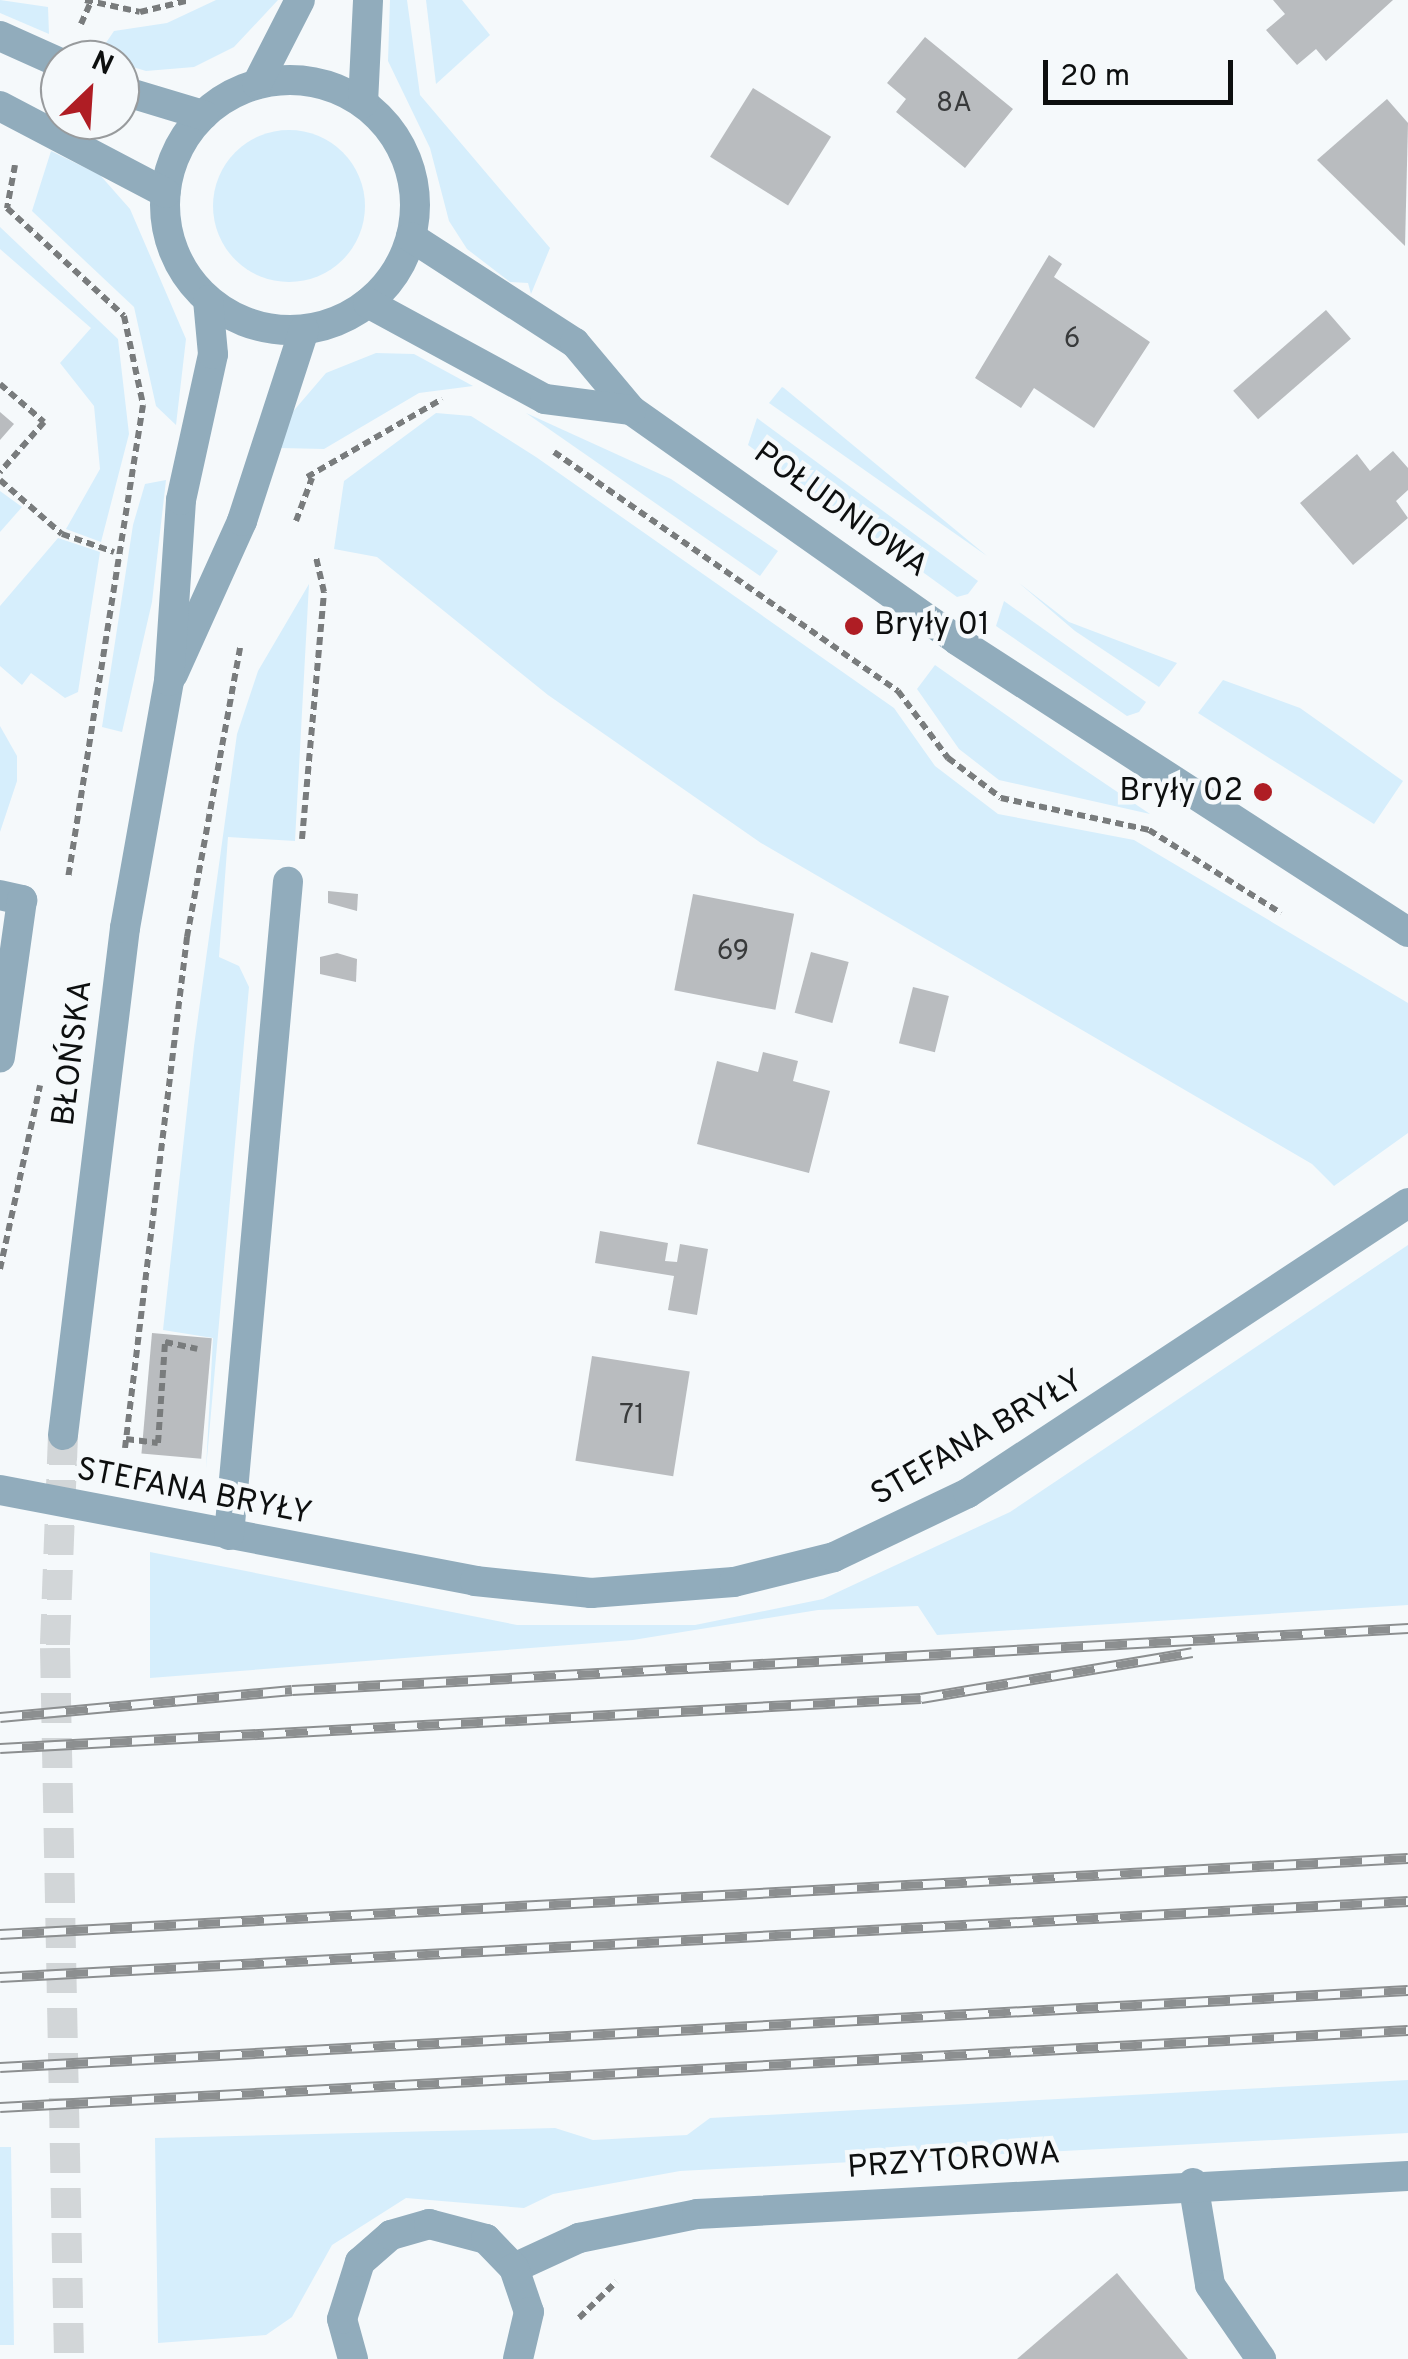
<!DOCTYPE html>
<html>
<head>
<meta charset="utf-8">
<style>
  body { margin:0 }
  #map { position:relative; width:1408px; height:2359px; overflow:hidden; background:#f5f9fb; font-family:Overpass,sans-serif }
  div>[style] { position:absolute }
  .green>* { inset:0; background:#d6eefc }
  .round { border-radius:50% }
  .building>* { inset:0; background:#b9bcbf; transform-origin:0 0 }
  .minor-tunnel>* { height:30px; margin-top:-15px; transform-origin:0; background:repeating-linear-gradient(90deg,#d2d6d8 0 30px,transparent 0 45px) }
  .path>* { height:6px; margin-top:-3px; transform-origin:0; background:repeating-linear-gradient(90deg,#797c7d 0 8px,transparent 0 13px) }
  .minor>* { height:30px; margin:-15px; padding:0 15px; transform-origin:15px; border-radius:15px; background:#91acbc }
  .minor>.ring { margin:-15px; padding:0; box-sizing:content-box; background:none; border:30px solid #91acbc; border-radius:50% }
  .rail>* { height:11px; margin-top:-5.5px; transform-origin:0; background:repeating-linear-gradient(90deg,#f5f9fb 0 22px,#8c8f90 0 44px); box-sizing:border-box; border-block:2px solid #8c8f90 }
  .dots>* { width:28px; height:28px; translate:-50% -50%; box-sizing:border-box; border:5px solid #f5f9fb; border-radius:50% }
  span { translate:-50% -50%; white-space:nowrap; text-align:center; line-height:1.15; -webkit-text-stroke:9px #f5f9fb; paint-order:stroke }
  .number-label { font-size:28px; color:#383a3b }
  .number-label span { -webkit-text-stroke-width:0 }
  .street-label { font-size:32px; color:#0d0f0f }
  .poi-label { font-size:32px; color:#0d0f0f }
  .left { translate:0 -50%; text-align:left }
  .right { translate:-100% -50%; text-align:right }
  .north { position:absolute; left:40px; top:40px; width:100px; height:100px; box-sizing:border-box; background:#f5f9fb; border:2px solid #989b9d; border-radius:50%; rotate:25deg; font-size:28px; font-weight:700; line-height:40px; text-align:center; color:#0d0f0f }
  .north::after { content:''; display:block; margin:auto; width:35px; height:45px; background:#af1d24; clip-path:polygon(50% 0,100% 100%,50% 72%,0 100%) }
  .scale { position:absolute; left:1043px; top:60px; width:190px; height:45px; box-sizing:border-box; border:5px solid #0d0f0f; border-top:0; padding-left:12px; font-size:30px; line-height:35px; white-space:nowrap; color:#0d0f0f; -webkit-text-stroke:8px #f5f9fb; paint-order:stroke }
</style>
</head>
<body>
<div id="map">
  <div class="green">
    <div style="clip-path:polygon(0 0,48px 7px,49px 34px,0 13px)"></div>
    <div style="clip-path:polygon(216px 0,278px 0,234px 47px,194px 67px,146px 71px,97px 56px,114px 31px,167px 23px)"></div>
    <div style="clip-path:polygon(390px 0,407px 0,420px 95px,550px 248px,531px 294px,528px 283px,510px 282px,467px 249px,449px 221px,430px 148px,388px 61px)"></div>
    <div style="clip-path:polygon(426px 0,462px 0,490px 35px,436px 84px)"></div>
    <div class="round" style="left:213px;top:130px;width:152px;height:152px"></div>
    <div style="clip-path:polygon(51px 151px,100px 175px,130px 209px,186px 339px,176px 425px,156px 406px,134px 307px,32px 211px)"></div>
    <div style="clip-path:polygon(0 227px,118px 339px,129px 434px,101px 542px,66px 529px,100px 469px,94px 406px,60px 363px,91px 328px,0 249px)"></div>
    <div style="clip-path:polygon(414px 354px,473px 386px,419px 393px,324px 449px,280px 448px,290px 415px,326px 373px,376px 353px)"></div>
    <div style="clip-path:polygon(782px 387px,784px 388px,987px 556px,769px 403px)"></div>
    <div style="clip-path:polygon(436px 413px,471px 416px,536px 457px,894px 708px,935px 766px,998px 814px,1134px 840px,1408px 1003px,1408px 1133px,1334px 1186px,1312px 1164px,761px 843px,548px 695px,377px 557px,334px 549px,344px 481px)"></div>
    <div style="clip-path:polygon(526px 413px,671px 479px,778px 551px,760px 576px)"></div>
    <div style="clip-path:polygon(757px 418px,978px 581px,968px 594px,957px 597px,748px 445px)"></div>
    <div style="clip-path:polygon(166px 480px,152px 602px,122px 732px,102px 727px,133px 525px,145px 484px)"></div>
    <div style="clip-path:polygon(0 491px,22px 507px,0 532px)"></div>
    <div style="clip-path:polygon(58px 538px,100px 552px,78px 692px,65px 698px,31px 673px,22px 685px,0 666px,0 606px)"></div>
    <div style="clip-path:polygon(1019px 583px,1069px 622px,1177px 663px,1159px 687px,1075px 631px)"></div>
    <div style="clip-path:polygon(309px 584px,295px 841px,228px 837px,219px 957px,239px 966px,249px 987px,206px 1469px,213px 1338px,163px 1330px,194px 1046px,237px 734px,258px 671px)"></div>
    <div style="clip-path:polygon(1004px 601px,1146px 702px,1139px 712px,1127px 716px,996px 626px)"></div>
    <div style="clip-path:polygon(935px 665px,1073px 762px,1150px 814px,999px 780px,959px 749px,917px 689px)"></div>
    <div style="clip-path:polygon(1223px 680px,1300px 708px,1403px 781px,1374px 824px,1198px 713px)"></div>
    <div style="clip-path:polygon(0 726px,17px 756px,17px 781px,0 832px)"></div>
    <div style="clip-path:polygon(1408px 1245px,1408px 1605px,937px 1635px,918px 1606px,818px 1610px,633px 1640px,150px 1678px,150px 1552px,517px 1625px,695px 1625px,823px 1599px,1010px 1512px)"></div>
    <div style="clip-path:polygon(1408px 2080px,1408px 2133px,680px 2171px,553px 2194px,524px 2208px,406px 2198px,332px 2245px,292px 2317px,266px 2335px,158px 2343px,155px 2138px,555px 2128px,593px 2140px,687px 2135px,710px 2118px)"></div>
    <div style="clip-path:polygon(0 2147px,11px 2147px,14px 2345px,0 2345px)"></div>
  </div>
  <div class="building">
    <div style="clip-path:polygon(1273px 0,1393px 0,1326px 61px,1316px 49px,1297px 65px,1266px 30px,1285px 14px)"></div>
    <div style="clip-path:polygon(925px 37px,1013px 109px,965px 168px,896px 112px,906px 99px,887px 83px)"></div>
    <div style="left:753px;top:88px;width:92px;height:81px;rotate:32deg"></div>
    <div style="clip-path:polygon(1387px 99px,1408px 123px,1405px 246px,1317px 160px)"></div>
    <div style="clip-path:polygon(1049px 255px,1062px 264px,1054px 277px,1150px 342px,1094px 428px,1034px 388px,1021px 408px,975px 378px)"></div>
    <div style="left:1326px;top:310px;width:38px;height:123px;rotate:49deg"></div>
    <div style="clip-path:polygon(0 412px,14px 424px,0 440px)"></div>
    <div style="clip-path:polygon(1393px 451px,1408px 468px,1408px 490px,1396px 501px,1408px 518px,1353px 565px,1300px 503px,1357px 454px,1370px 471px)"></div>
    <div style="clip-path:polygon(328px 891px,358px 894px,357px 911px,328px 903px)"></div>
    <div style="left:693px;top:894px;width:103px;height:98px;rotate:11deg"></div>
    <div style="left:811px;top:952px;width:39px;height:63px;rotate:15deg"></div>
    <div style="clip-path:polygon(337px 953px,357px 959px,356px 982px,320px 974px,320px 957px)"></div>
    <div style="left:913px;top:987px;width:37px;height:58px;rotate:14deg"></div>
    <div style="clip-path:polygon(763px 1052px,798px 1061px,793px 1081px,830px 1091px,809px 1173px,697px 1144px,717px 1061px,758px 1072px)"></div>
    <div style="clip-path:polygon(600px 1231px,668px 1243px,665px 1261px,677px 1262px,680px 1244px,708px 1249px,697px 1315px,668px 1310px,674px 1276px,595px 1263px)"></div>
    <div style="left:152px;top:1333px;width:60px;height:121px;rotate:5deg"></div>
    <div style="left:592px;top:1356px;width:99px;height:106px;rotate:9deg"></div>
    <div style="clip-path:polygon(1117px 2273px,1188px 2359px,1017px 2359px)"></div>
  </div>
  <div class="minor-tunnel">
    <div style="left:63px;top:1435px;width:213px;rotate:92.2deg"></div>
    <div style="left:55px;top:1648px;width:711px;rotate:88.87deg"></div>
  </div>
  <div class="path">
    <div style="left:85px;top:0;width:56px;rotate:12.3deg"></div>
    <div style="left:140px;top:12px;width:51px;rotate:-13.5deg"></div>
    <div style="left:81px;top:24px;width:24px;rotate:-66deg"></div>
    <div style="left:15px;top:165px;width:44px;rotate:100.5deg"></div>
    <div style="left:7px;top:208px;width:159px;rotate:42.7deg"></div>
    <div style="left:124px;top:316px;width:91px;rotate:77.9deg"></div>
    <div style="left:143px;top:405px;width:480px;rotate:99deg"></div>
    <div style="left:0;top:384px;width:58px;rotate:40.8deg"></div>
    <div style="left:44px;top:422px;width:67px;rotate:131.3deg"></div>
    <div style="left:554px;top:452px;width:419px;rotate:34.8deg"></div>
    <div style="left:898px;top:691px;width:84px;rotate:53.3deg"></div>
    <div style="left:948px;top:758px;width:66px;rotate:37deg"></div>
    <div style="left:1001px;top:798px;width:151px;rotate:12.2deg"></div>
    <div style="left:1149px;top:830px;width:156px;rotate:32.2deg"></div>
    <div style="left:307px;top:477px;width:156px;rotate:-30deg"></div>
    <div style="left:0;top:480px;width:82px;rotate:41.1deg"></div>
    <div style="left:62px;top:534px;width:55px;rotate:19.1deg"></div>
    <div style="left:296px;top:521px;width:46px;rotate:-69.6deg"></div>
    <div style="left:302px;top:839px;width:248px;rotate:-84.9deg"></div>
    <div style="left:324px;top:592px;width:37px;rotate:-103deg"></div>
    <div style="left:0;top:1269px;width:188px;rotate:-77.7deg"></div>
    <div style="left:126px;top:1439px;width:32px;rotate:7deg"></div>
    <div style="left:158px;top:1443px;width:101px;rotate:-86deg"></div>
    <div style="left:165px;top:1342px;width:33px;rotate:12deg"></div>
    <div style="left:125px;top:1448px;width:515px;rotate:-83.08deg"></div>
    <div style="left:187px;top:937px;width:294px;rotate:-79.6deg"></div>
    <div style="left:579px;top:2318px;width:52px;rotate:-44.2deg"></div>
  </div>
  <div class="minor">
    <div style="left:0;top:36px;width:66px;rotate:24.2deg"></div>
    <div class="ring" style="left:165px;top:80px;width:220px;height:220px"></div>
    <div style="left:257px;top:84px;width:94px;rotate:-62.9deg"></div>
    <div style="left:120px;top:90px;width:87px;rotate:16.8deg"></div>
    <div style="left:363px;top:103px;width:103px;rotate:-87.2deg"></div>
    <div style="left:0;top:106px;width:187px;rotate:27.7deg"></div>
    <div style="left:411px;top:237px;width:195px;rotate:32.9deg"></div>
    <div style="left:575px;top:343px;width:87px;rotate:50.1deg"></div>
    <div style="left:631px;top:410px;width:400px;rotate:35.2deg"></div>
    <div style="left:958px;top:641px;width:536px;rotate:32.89deg"></div>
    <div style="left:368px;top:303px;width:201px;rotate:28.5deg"></div>
    <div style="left:545px;top:399px;width:87px;rotate:7.3deg"></div>
    <div style="left:173px;top:674px;width:168px;rotate:-65.7deg"></div>
    <div style="left:242px;top:521px;width:201px;rotate:-72deg"></div>
    <div style="left:0;top:895px;width:23px;rotate:13deg"></div>
    <div style="left:22px;top:900px;width:159px;rotate:98deg"></div>
    <div style="left:63px;top:1435px;width:511px;rotate:-83.03deg"></div>
    <div style="left:125px;top:928px;width:251px;rotate:-79.9deg"></div>
    <div style="left:169px;top:681px;width:181px;rotate:-86.2deg"></div>
    <div style="left:181px;top:500px;width:149px;rotate:-77.6deg"></div>
    <div style="left:213px;top:354px;width:54px;rotate:-95.3deg"></div>
    <div style="left:0;top:1490px;width:484px;rotate:10.8deg"></div>
    <div style="left:475px;top:1581px;width:117px;rotate:5.9deg"></div>
    <div style="left:591px;top:1593px;width:143px;rotate:-4.4deg"></div>
    <div style="left:734px;top:1582px;width:103px;rotate:-14deg"></div>
    <div style="left:834px;top:1557px;width:148px;rotate:-25.5deg"></div>
    <div style="left:968px;top:1493px;width:527px;rotate:-33.39deg"></div>
    <div style="left:229px;top:1535px;width:656px;rotate:-84.84deg"></div>
    <div style="left:1193px;top:2183px;width:103px;rotate:80.5deg"></div>
    <div style="left:1210px;top:2285px;width:90px;rotate:55.4deg"></div>
    <div style="left:514px;top:2268px;width:72px;rotate:-24.8deg"></div>
    <div style="left:579px;top:2238px;width:120px;rotate:-11.5deg"></div>
    <div style="left:697px;top:2214px;width:712px;rotate:-3.06deg"></div>
    <div style="left:353px;top:2359px;width:41px;rotate:-105.4deg"></div>
    <div style="left:342px;top:2319px;width:60px;rotate:-72.5deg"></div>
    <div style="left:360px;top:2262px;width:41px;rotate:-41.1deg"></div>
    <div style="left:391px;top:2235px;width:40px;rotate:-16deg"></div>
    <div style="left:429px;top:2224px;width:59px;rotate:14.7deg"></div>
    <div style="left:486px;top:2239px;width:40px;rotate:46deg"></div>
    <div style="left:514px;top:2268px;width:46px;rotate:71.2deg"></div>
    <div style="left:529px;top:2312px;width:48px;rotate:103.2deg"></div>
  </div>
  <div class="rail">
    <div style="left:0;top:1717px;width:293px;rotate:-5.3deg"></div>
    <div style="left:292px;top:1690px;width:1118px;rotate:-3.18deg"></div>
    <div style="left:0;top:1748px;width:922px;rotate:-3.11deg"></div>
    <div style="left:921px;top:1698px;width:275px;rotate:-9.6deg"></div>
    <div style="left:0;top:1934px;width:1410px;rotate:-3.09deg"></div>
    <div style="left:0;top:1977px;width:1410px;rotate:-3.09deg"></div>
    <div style="left:0;top:2067px;width:1410px;rotate:-3.13deg"></div>
    <div style="left:0;top:2107px;width:1410px;rotate:-3.13deg"></div>
  </div>
  <div class="dots">
    <div style="left:854px;top:626px;background:#af1d24"></div>
    <div style="left:1263px;top:792px;background:#af1d24"></div>
  </div>
  <div class="number-label">
    <span style="left:954px;top:104px">8A</span>
    <span style="left:1072px;top:340px">6</span>
    <span style="left:733px;top:952px">69</span>
    <span style="left:632px;top:1416px">71</span>
  </div>
  <div class="street-label">
    <span style="left:840px;top:511px;rotate:36deg">POŁUDNIOWA</span>
    <span style="left:74px;top:1053px;rotate:-83deg">BŁOŃSKA</span>
    <span style="left:978px;top:1439px;rotate:-30deg">STEFANA BRYŁY</span>
    <span style="left:194px;top:1493px;rotate:11deg">STEFANA BRYŁY</span>
    <span style="left:954px;top:2162px;rotate:-4deg">PRZYTOROWA</span>
  </div>
  <div class="poi-label">
    <span class="left" style="left:874px;top:626px">Bryły 01</span>
    <span class="right" style="left:1243px;top:792px">Bryły 02</span>
  </div>
  <div class="north">N</div>
  <div class="scale">20 m</div>
</div>
</body>
</html>
